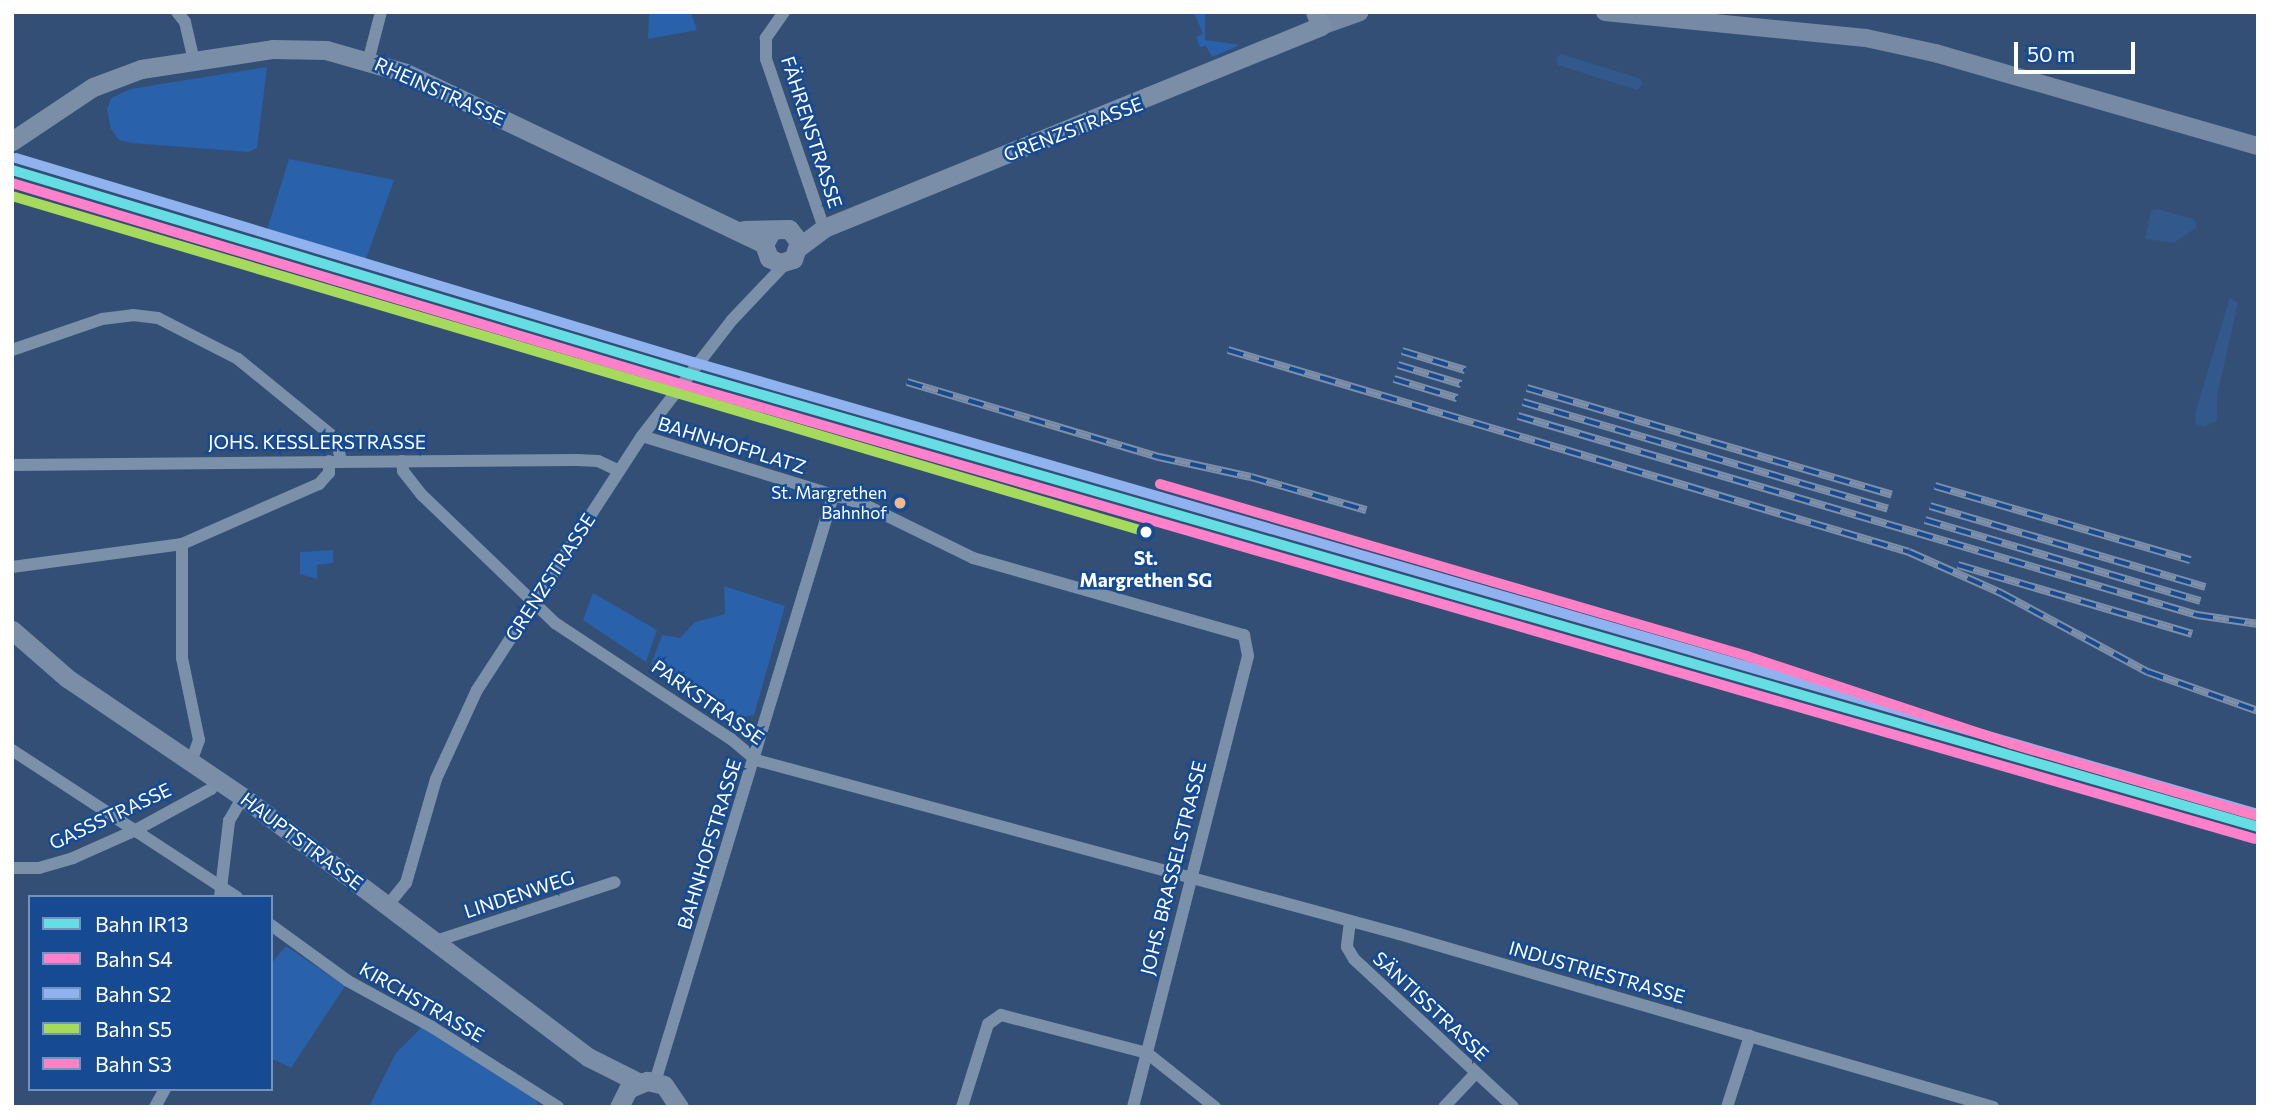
<!DOCTYPE html>
<html>
<head>
<meta charset="utf-8">
<style>
  body { margin:0 }
  #map { position:relative; width:2270px; height:1119px; overflow:hidden; background:#334f76; font-family:Commissioner,sans-serif }
  div>[style] { position:absolute }
  .green>* { inset:0; background:#2961aa }
  .water>* { inset:0; background:#32588c }
  .street>* { height:12px; margin:-6px; padding:0 6px; transform-origin:6px; border-radius:6px; background:#7b90a9 }
  .secondary>* { height:18px; margin:-9px; padding:0 9px; transform-origin:9px; border-radius:9px; background:#778aa5 }
  .primary>* { height:19px; margin:-9.5px; padding:0 9.5px; transform-origin:9.5px; border-radius:9.5px; background:#7a8ea8 }
  .rail>* { height:8px; margin-top:-4px; transform-origin:0; background:repeating-linear-gradient(90deg,#164b93 0 16px,#7d8fa9 0 32px); box-sizing:border-box; border-block:2px solid #7d8fa9 }
  .rail-1>* { height:10px; margin:-5px; padding:0 5px; transform-origin:5px; border-radius:5px; background:#64dee3 }
  .rail-2>* { height:10px; margin:-5px; padding:0 5px; transform-origin:5px; border-radius:5px; background:#ff80cb }
  .rail-3>* { height:10px; margin:-5px; padding:0 5px; transform-origin:5px; border-radius:5px; background:#90b2ee }
  .rail-4>* { height:10px; margin:-5px; padding:0 5px; transform-origin:5px; border-radius:5px; background:#a5da5c }
  .rail-5>* { height:10px; margin:-5px; padding:0 5px; transform-origin:5px; border-radius:5px; background:#ff80c5 }
  .dots>* { width:19px; height:19px; translate:-50% -50%; box-sizing:border-box; border:4px solid #164b93; border-radius:50% }
  span { translate:-50% -50%; white-space:nowrap; text-align:center; line-height:1.15; -webkit-text-stroke:5px #164b93; paint-order:stroke }
  .bus-label { font-size:17px; color:#fff }
  .right { translate:-100% -50%; text-align:right }
  .street-label { font-size:19px; color:#fff }
  .stop-label { font-size:19px; color:#fff; font-weight:700 }
  .frame { position:absolute; inset:0; border:14px solid #fff; pointer-events:none }
  .legend { position:absolute; left:28px; top:895px; width:245px; height:196px; box-sizing:border-box; background:#164b93; border:2px solid #7393be; margin:0; padding:9px 12px; list-style:none; font-size:21px; color:#fff }
  .legend li { display:flex; align-items:center; gap:14px; height:35px }
  .legend b { width:35px; border:2px solid #7393be }
  .scale { position:absolute; left:2014px; top:42px; width:121px; height:32px; box-sizing:border-box; border:4px solid #fff; border-top:0; padding-left:9px; font-size:21px; line-height:24px; white-space:nowrap; color:#fff; -webkit-text-stroke:5px #164b93; paint-order:stroke }
</style>
</head>
<body>
<div id="map">
  <div class="green">
    <div style="clip-path:polygon(649px 12px,691px 13px,697px 30px,648px 39px)"></div>
    <div style="clip-path:polygon(1194px 12px,1205px 12px,1205px 40px,1240px 45px,1212px 57px,1206px 46px,1200px 47px,1196px 37px,1203px 34px)"></div>
    <div style="clip-path:polygon(267px 67px,257px 148px,249px 152px,132px 143px,119px 140px,111px 129px,107px 109px,111px 98px,131px 89px)"></div>
    <div style="clip-path:polygon(289px 159px,394px 180px,366px 259px,267px 230px)"></div>
    <div style="clip-path:polygon(333px 550px,333px 563px,317px 565px,317px 579px,300px 574px,300px 552px)"></div>
    <div style="clip-path:polygon(724px 586px,785px 606px,754px 715px,738px 718px,651px 664px,662px 635px,680px 638px,695px 622px,725px 614px)"></div>
    <div style="clip-path:polygon(593px 593px,657px 630px,646px 662px,583px 620px)"></div>
    <div style="clip-path:polygon(286px 946px,345px 986px,291px 1068px,271px 1058px,271px 964px)"></div>
    <div style="clip-path:polygon(422px 1027px,536px 1097px,538px 1106px,369px 1107px,396px 1053px)"></div>
  </div>
  <div class="water">
    <div style="clip-path:polygon(1561px 54px,1641px 79px,1642px 85px,1637px 90px,1558px 65px,1556px 58px)"></div>
    <div style="clip-path:polygon(2157px 209px,2194px 219px,2197px 227px,2174px 243px,2145px 239px,2151px 211px)"></div>
    <div style="clip-path:polygon(2230px 297px,2238px 303px,2217px 396px,2217px 421px,2204px 427px,2196px 424px,2195px 414px)"></div>
  </div>
  <div class="street">
    <div style="left:177px;top:12px;width:13px;rotate:51deg"></div>
    <div style="left:185px;top:22px;width:39px;rotate:77deg"></div>
    <div style="left:784px;top:12px;width:32px;rotate:125deg"></div>
    <div style="left:766px;top:38px;width:21px;rotate:90deg"></div>
    <div style="left:766px;top:59px;width:179px;rotate:71.1deg"></div>
    <div style="left:369px;top:58px;width:48px;rotate:-75.4deg"></div>
    <div style="left:12px;top:350px;width:95px;rotate:-19deg"></div>
    <div style="left:102px;top:319px;width:31px;rotate:-7deg"></div>
    <div style="left:133px;top:315px;width:25px;rotate:7deg"></div>
    <div style="left:158px;top:318px;width:90px;rotate:27.1deg"></div>
    <div style="left:238px;top:359px;width:127px;rotate:39.2deg"></div>
    <div style="left:336px;top:439px;width:23px;rotate:77deg"></div>
    <div style="left:642px;top:436px;width:231px;rotate:17.1deg"></div>
    <div style="left:863px;top:504px;width:123px;rotate:26.1deg"></div>
    <div style="left:973px;top:558px;width:282px;rotate:15.9deg"></div>
    <div style="left:1244px;top:635px;width:21px;rotate:79deg"></div>
    <div style="left:1248px;top:656px;width:465px;rotate:104.3deg"></div>
    <div style="left:402px;top:461px;width:10px;rotate:84deg"></div>
    <div style="left:403px;top:471px;width:31px;rotate:52deg"></div>
    <div style="left:422px;top:495px;width:185px;rotate:43.9deg"></div>
    <div style="left:555px;top:623px;width:211px;rotate:33.4deg"></div>
    <div style="left:731px;top:739px;width:33px;rotate:40deg"></div>
    <div style="left:756px;top:760px;width:666px;rotate:15.14deg"></div>
    <div style="left:1399px;top:934px;width:619px;rotate:16.24deg"></div>
    <div style="left:12px;top:465px;width:565px;rotate:-0.51deg"></div>
    <div style="left:577px;top:460px;width:21px;rotate:3deg"></div>
    <div style="left:598px;top:461px;width:23px;rotate:25deg"></div>
    <div style="left:182px;top:544px;width:114px;rotate:90deg"></div>
    <div style="left:182px;top:658px;width:84px;rotate:78.3deg"></div>
    <div style="left:199px;top:740px;width:23px;rotate:110deg"></div>
    <div style="left:12px;top:567px;width:172px;rotate:-7.7deg"></div>
    <div style="left:182px;top:544px;width:150px;rotate:-23.7deg"></div>
    <div style="left:319px;top:484px;width:15px;rotate:-48deg"></div>
    <div style="left:329px;top:473px;width:12px;rotate:-90deg"></div>
    <div style="left:12px;top:750px;width:269px;rotate:33.2deg"></div>
    <div style="left:12px;top:868px;width:27px"></div>
    <div style="left:39px;top:868px;width:35px;rotate:-16deg"></div>
    <div style="left:73px;top:858px;width:67px;rotate:-23.9deg"></div>
    <div style="left:134px;top:831px;width:88px;rotate:-28.6deg"></div>
    <div style="left:211px;top:789px;width:11px;rotate:-52deg"></div>
    <div style="left:220px;top:897px;width:77px;rotate:-83.2deg"></div>
    <div style="left:229px;top:821px;width:28px;rotate:-60deg"></div>
    <div style="left:388px;top:905px;width:28px;rotate:-51deg"></div>
    <div style="left:406px;top:883px;width:108px;rotate:-73.9deg"></div>
    <div style="left:436px;top:779px;width:98px;rotate:-65.3deg"></div>
    <div style="left:477px;top:690px;width:303px;rotate:-57deg"></div>
    <div style="left:642px;top:436px;width:147px;rotate:-52.2deg"></div>
    <div style="left:732px;top:320px;width:80px;rotate:-46.5deg"></div>
    <div style="left:1350px;top:921px;width:26px;rotate:97deg"></div>
    <div style="left:1347px;top:947px;width:14px;rotate:60deg"></div>
    <div style="left:1354px;top:959px;width:217px;rotate:42.9deg"></div>
    <div style="left:271px;top:925px;width:95px;rotate:36deg"></div>
    <div style="left:348px;top:981px;width:96px;rotate:28.7deg"></div>
    <div style="left:432px;top:1027px;width:149px;rotate:32.4deg"></div>
    <div style="left:436px;top:941px;width:188px;rotate:-18.2deg"></div>
    <div style="left:655px;top:1082px;width:612px;rotate:-73.1deg"></div>
    <div style="left:155px;top:1107px;width:21px;rotate:-61deg"></div>
    <div style="left:962px;top:1107px;width:87px;rotate:-72.6deg"></div>
    <div style="left:988px;top:1024px;width:16px;rotate:-35deg"></div>
    <div style="left:1001px;top:1015px;width:151px;rotate:14.6deg"></div>
    <div style="left:1147px;top:1053px;width:87px;rotate:38.5deg"></div>
    <div style="left:1444px;top:1107px;width:45px;rotate:-46.8deg"></div>
    <div style="left:1727px;top:1107px;width:75px;rotate:-72.1deg"></div>
  </div>
  <div class="secondary">
    <div style="left:1605px;top:12px;width:262px;rotate:5.7deg"></div>
    <div style="left:1866px;top:38px;width:71px;rotate:12.3deg"></div>
    <div style="left:1935px;top:53px;width:336px;rotate:16.1deg"></div>
    <div style="left:1321px;top:26px;width:41px;rotate:-19.7deg"></div>
  </div>
  <div class="primary">
    <div style="left:12px;top:141px;width:97px;rotate:-33.7deg"></div>
    <div style="left:93px;top:87px;width:51px;rotate:-20.6deg"></div>
    <div style="left:141px;top:69px;width:134px;rotate:-8.6deg"></div>
    <div style="left:273px;top:49px;width:53px;rotate:1.1deg"></div>
    <div style="left:326px;top:50px;width:83px;rotate:16deg"></div>
    <div style="left:406px;top:73px;width:397px;rotate:25.5deg"></div>
    <div style="left:744px;top:230px;width:45px;rotate:-1.3deg"></div>
    <div style="left:789px;top:229px;width:16px;rotate:52deg"></div>
    <div style="left:799px;top:242px;width:18px;rotate:109deg"></div>
    <div style="left:793px;top:259px;width:14px;rotate:163deg"></div>
    <div style="left:780px;top:263px;width:12px;rotate:-156deg"></div>
    <div style="left:769px;top:258px;width:15px;rotate:-110deg"></div>
    <div style="left:764px;top:244px;width:16px;rotate:-60deg"></div>
    <div style="left:799px;top:247px;width:31px;rotate:-37deg"></div>
    <div style="left:824px;top:228px;width:536px;rotate:-22.12deg"></div>
    <div style="left:1321px;top:26px;width:15px;rotate:-113deg"></div>
    <div style="left:12px;top:630px;width:73px;rotate:41.1deg"></div>
    <div style="left:67px;top:678px;width:212px;rotate:34.1deg"></div>
    <div style="left:243px;top:797px;width:432px;rotate:37deg"></div>
    <div style="left:588px;top:1057px;width:58px;rotate:26.6deg"></div>
    <div style="left:619px;top:1107px;width:20px;rotate:-63deg"></div>
    <div style="left:628px;top:1089px;width:21px;rotate:-23deg"></div>
    <div style="left:647px;top:1081px;width:17px;rotate:13deg"></div>
    <div style="left:664px;top:1085px;width:27px;rotate:56deg"></div>
  </div>
  <div class="rail">
    <div style="left:1228px;top:350px;width:710px;rotate:16.52deg"></div>
    <div style="left:1909px;top:552px;width:101px;rotate:24deg"></div>
    <div style="left:2001px;top:593px;width:167px;rotate:28.3deg"></div>
    <div style="left:2148px;top:672px;width:117px;rotate:19.5deg"></div>
    <div style="left:1402px;top:351px;width:66px;rotate:16.8deg"></div>
    <div style="left:1398px;top:365px;width:66px;rotate:16.8deg"></div>
    <div style="left:1394px;top:379px;width:66px;rotate:16.8deg"></div>
    <div style="left:907px;top:382px;width:263px;rotate:16.6deg"></div>
    <div style="left:1159px;top:457px;width:94px;rotate:12.3deg"></div>
    <div style="left:1251px;top:477px;width:120px;rotate:16deg"></div>
    <div style="left:1527px;top:388px;width:380px;rotate:16.3deg"></div>
    <div style="left:1523px;top:402px;width:380px;rotate:16.3deg"></div>
    <div style="left:1518px;top:416px;width:708px;rotate:16.33deg"></div>
    <div style="left:2197px;top:615px;width:62px;rotate:8.4deg"></div>
    <div style="left:1935px;top:486px;width:266px;rotate:16.2deg"></div>
    <div style="left:1930px;top:506px;width:287px;rotate:16.4deg"></div>
    <div style="left:1925px;top:520px;width:287px;rotate:16.4deg"></div>
    <div style="left:1958px;top:565px;width:244px;rotate:16.4deg"></div>
  </div>
  <div class="rail-1">
    <div style="left:12px;top:170px;width:708px;rotate:16.75deg"></div>
    <div style="left:690px;top:374px;width:1632px;rotate:16.11deg"></div>
  </div>
  <div class="rail-2">
    <div style="left:12px;top:183px;width:705px;rotate:16.74deg"></div>
    <div style="left:687px;top:386px;width:1632px;rotate:16.11deg"></div>
  </div>
  <div class="rail-3">
    <div style="left:16px;top:158px;width:707px;rotate:16.77deg"></div>
    <div style="left:693px;top:362px;width:1629px;rotate:16.11deg"></div>
  </div>
  <div class="rail-4">
    <div style="left:12px;top:196px;width:1183px;rotate:16.5deg"></div>
  </div>
  <div class="rail-5">
    <div style="left:1160px;top:484px;width:612px;rotate:16.33deg"></div>
    <div style="left:1747px;top:656px;width:279px;rotate:18.4deg"></div>
    <div style="left:2012px;top:744px;width:256px;rotate:16.3deg"></div>
  </div>
  <div class="dots">
    <div style="left:900px;top:503px;background:#f1b78d"></div>
    <div style="left:1146px;top:532px;background:#fff"></div>
  </div>
  <div class="bus-label">
    <span class="right" style="left:887px;top:503px">St. Margrethen<br>Bahnhof</span>
  </div>
  <div class="street-label">
    <span style="left:440px;top:91px;rotate:24deg">RHEINSTRASSE</span>
    <span style="left:1073px;top:129px;rotate:-21deg">GRENZSTRASSE</span>
    <span style="left:812px;top:132px;rotate:72deg">FÄHRENSTRASSE</span>
    <span style="left:317px;top:442px">JOHS. KESSLERSTRASSE</span>
    <span style="left:732px;top:445px;rotate:17deg">BAHNHOFPLATZ</span>
    <span style="left:550px;top:577px;rotate:-57deg">GRENZSTRASSE</span>
    <span style="left:708px;top:702px;rotate:35deg">PARKSTRASSE</span>
    <span style="left:110px;top:816px;rotate:-25deg">GASSSTRASSE</span>
    <span style="left:302px;top:841px;rotate:37deg">HAUPTSTRASSE</span>
    <span style="left:709px;top:844px;rotate:-73deg">BAHNHOFSTRASSE</span>
    <span style="left:1173px;top:868px;rotate:-76deg">JOHS. BRASSELSTRASSE</span>
    <span style="left:519px;top:894px;rotate:-18deg">LINDENWEG</span>
    <span style="left:1597px;top:972px;rotate:16deg">INDUSTRIESTRASSE</span>
    <span style="left:422px;top:1002px;rotate:30deg">KIRCHSTRASSE</span>
    <span style="left:1431px;top:1006px;rotate:43deg">SÄNTISSTRASSE</span>
  </div>
  <div class="stop-label">
    <span style="left:1146px;top:569px">St.<br>Margrethen SG</span>
  </div>
  <div class="frame"></div>
  <ul class="legend">
  <li><b style="height:9px;background:#64dee3"></b>Bahn IR13</li>
  <li><b style="height:9px;background:#ff80cb"></b>Bahn S4</li>
  <li><b style="height:9px;background:#90b2ee"></b>Bahn S2</li>
  <li><b style="height:9px;background:#a5da5c"></b>Bahn S5</li>
  <li><b style="height:9px;background:#ff80c5"></b>Bahn S3</li>
  </ul>
  <div class="scale">50 m</div>
</div>
</body>
</html>
